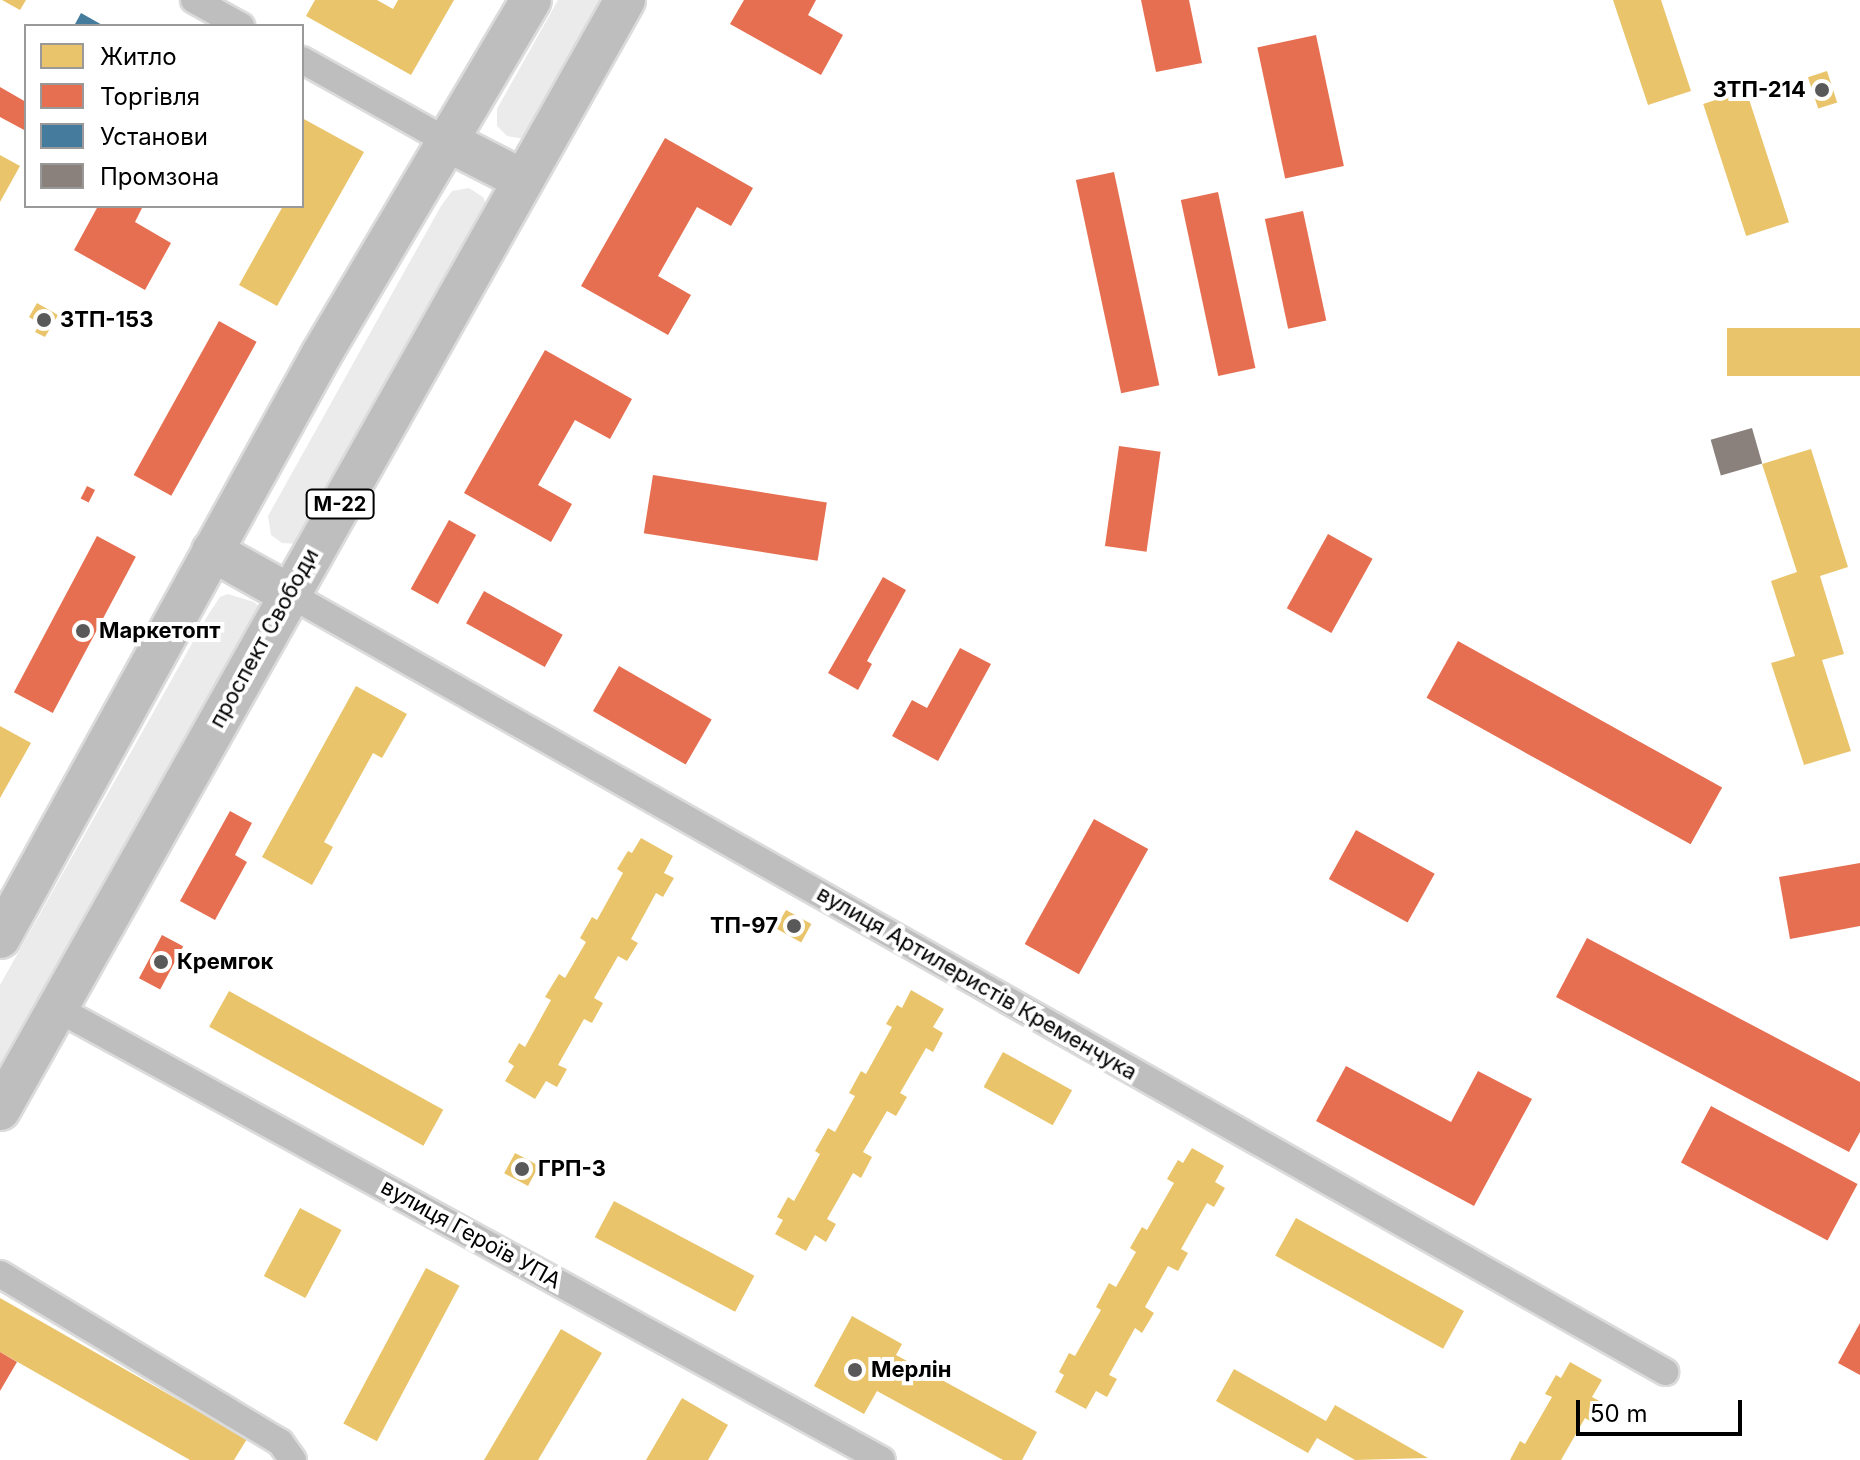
<!DOCTYPE html>
<html>
<head>
<meta charset="utf-8">
<style>
  body { margin:0 }
  #map { position:relative; width:1860px; height:1460px; overflow:hidden; background:#fff; font-family:Inter,sans-serif }
  div>[style] { position:absolute }
  .green>* { inset:0; background:#ebebeb }
  .homes>* { inset:0; background:#e9c46a; transform-origin:0 0 }
  .shops>* { inset:0; background:#e76f51; transform-origin:0 0 }
  .public>* { inset:0; background:#457b9d }
  .industry>* { inset:0; background:#8a817c; transform-origin:0 0 }
  .roads { filter:drop-shadow(2px 0 #dbdbdb) drop-shadow(-2px 0 #dbdbdb) drop-shadow(0 2px #dbdbdb) drop-shadow(0 -2px #dbdbdb) }
  .minor>* { height:26px; margin:-13px; padding:0 13px; transform-origin:13px; border-radius:13px; background:#bebebe }
  .highway>* { height:40px; margin:-20px; padding:0 20px; transform-origin:20px; border-radius:20px; background:#bebebe }
  .dots>* { width:22px; height:22px; translate:-50% -50%; box-sizing:border-box; border:4px solid #fff; border-radius:50% }
  span { translate:-50% -50%; white-space:nowrap; text-align:center; line-height:1.15; -webkit-text-stroke:8px #fff; paint-order:stroke }
  .shield-label span { padding:2px 6px; background:#fff; border:2px solid; border-radius:6px; -webkit-text-stroke-width:0 }
  .shield-label { font-size:20px; color:#000; font-weight:700 }
  .poi-label { font-size:22px; color:#000; font-weight:700 }
  .right { translate:-100% -50%; text-align:right }
  .left { translate:0 -50%; text-align:left }
  .street-label { font-size:22px; color:#000 }
  .legend { position:absolute; left:24px; top:24px; width:280px; height:184px; box-sizing:border-box; background:#fff; border:2px solid #999; margin:0; padding:10px 14px; list-style:none; font-size:24px; color:#000 }
  .legend li { display:flex; align-items:center; gap:16px; height:40px }
  .legend b { width:40px; border:2px solid #999 }
  .scale { position:absolute; left:1576px; top:1400px; width:166px; height:36px; box-sizing:border-box; border:4px solid #000; border-top:0; padding-left:10px; font-size:24px; line-height:28px; white-space:nowrap; color:#000; -webkit-text-stroke:6px #fff; paint-order:stroke }
</style>
</head>
<body>
<div id="map">
  <div class="green">
    <div style="clip-path:polygon(558px 0,609px 0,525px 139px,507px 136px,497px 126px,497px 109px)"></div>
    <div style="clip-path:polygon(469px 188px,483px 197px,488px 208px,296px 544px,282px 543px,271px 535px,268px 516px,441px 206px,452px 191px)"></div>
    <div style="clip-path:polygon(228px 594px,254px 602px,261px 608px,0 1076px,0 985px,208px 615px,220px 597px)"></div>
  </div>
  <div class="homes">
    <div style="clip-path:polygon(2px 0,26px 0,20px 10px)"></div>
    <div style="clip-path:polygon(315px 0,377px 0,393px 9px,398px 0,454px 0,411px 75px,306px 16px)"></div>
    <div style="clip-path:polygon(1613px 0,1661px 0,1691px 91px,1648px 105px)"></div>
    <div style="left:1827px;top:71px;width:33px;height:20px;rotate:72deg"></div>
    <div style="left:1746px;top:90px;width:139px;height:45px;rotate:72deg"></div>
    <div style="clip-path:polygon(302px 118px,364px 152px,277px 306px,239px 285px,283px 206px,302px 206px)"></div>
    <div style="clip-path:polygon(0 155px,20px 166px,0 202px)"></div>
    <div style="clip-path:polygon(37px 303px,58px 315px,45px 337px,35px 332px,40px 324px,29px 317px)"></div>
    <div style="left:1860px;top:328px;width:48px;height:133px;rotate:90deg"></div>
    <div style="clip-path:polygon(1811px 449px,1848px 567px,1820px 576px,1844px 654px,1822px 660px,1851px 751px,1804px 765px,1771px 663px,1795px 656px,1771px 581px,1797px 572px,1762px 464px)"></div>
    <div style="clip-path:polygon(356px 686px,407px 714px,382px 758px,373px 753px,324px 842px,333px 847px,312px 885px,262px 857px)"></div>
    <div style="clip-path:polygon(0 726px,31px 743px,0 798px)"></div>
    <div style="clip-path:polygon(641px 838px,673px 856px,664px 873px,674px 878px,663px 897px,656px 893px,631px 939px,638px 943px,627px 961px,618px 956px,594px 998px,603px 1003px,592px 1023px,584px 1019px,558px 1065px,567px 1069px,557px 1087px,546px 1081px,535px 1099px,505px 1081px,514px 1066px,508px 1062px,519px 1043px,525px 1047px,551px 1000px,545px 997px,559px 974px,565px 978px,586px 942px,580px 938px,592px 917px,597px 920px,623px 873px,617px 869px,628px 851px,632px 853px)"></div>
    <div style="left:786px;top:910px;width:29px;height:21px;rotate:29deg"></div>
    <div style="clip-path:polygon(911px 990px,944px 1009px,933px 1027px,943px 1033px,933px 1052px,926px 1048px,900px 1093px,907px 1097px,896px 1116px,887px 1111px,863px 1152px,872px 1157px,861px 1178px,853px 1173px,827px 1219px,836px 1224px,826px 1242px,815px 1235px,806px 1251px,775px 1234px,783px 1220px,777px 1217px,788px 1197px,794px 1201px,820px 1154px,815px 1151px,828px 1128px,835px 1132px,855px 1096px,849px 1093px,861px 1071px,866px 1074px,892px 1027px,886px 1024px,897px 1005px,902px 1008px)"></div>
    <div style="left:229px;top:991px;width:245px;height:41px;rotate:29deg"></div>
    <div style="left:1003px;top:1052px;width:79px;height:40px;rotate:29deg"></div>
    <div style="clip-path:polygon(1192px 1148px,1224px 1166px,1215px 1182px,1225px 1188px,1214px 1207px,1207px 1203px,1181px 1249px,1188px 1253px,1178px 1271px,1168px 1266px,1145px 1307px,1154px 1313px,1142px 1333px,1135px 1328px,1109px 1375px,1117px 1379px,1107px 1397px,1096px 1391px,1086px 1409px,1055px 1392px,1064px 1375px,1059px 1372px,1069px 1353px,1075px 1356px,1101px 1310px,1096px 1307px,1109px 1283px,1116px 1287px,1136px 1252px,1130px 1248px,1142px 1227px,1147px 1230px,1174px 1183px,1167px 1179px,1178px 1160px,1183px 1163px)"></div>
    <div style="left:515px;top:1153px;width:27px;height:23px;rotate:28deg"></div>
    <div style="left:614px;top:1201px;width:159px;height:41px;rotate:28deg"></div>
    <div style="left:300px;top:1208px;width:47px;height:77px;rotate:28deg"></div>
    <div style="left:1296px;top:1218px;width:192px;height:43px;rotate:29deg"></div>
    <div style="left:426px;top:1268px;width:38px;height:176px;rotate:28deg"></div>
    <div style="clip-path:polygon(0 1298px,247px 1439px,234px 1460px,190px 1460px,0 1352px)"></div>
    <div style="clip-path:polygon(852px 1316px,902px 1344px,896px 1355px,1037px 1432px,1022px 1460px,1003px 1460px,877px 1391px,864px 1414px,814px 1386px)"></div>
    <div style="clip-path:polygon(561px 1329px,602px 1353px,538px 1460px,484px 1460px)"></div>
    <div style="clip-path:polygon(1570px 1362px,1602px 1380px,1592px 1397px,1603px 1403px,1592px 1422px,1585px 1418px,1561px 1460px,1510px 1460px,1520px 1441px,1525px 1444px,1552px 1397px,1545px 1394px,1556px 1375px,1561px 1378px)"></div>
    <div style="clip-path:polygon(1234px 1369px,1326px 1421px,1335px 1405px,1428px 1458px,1355px 1460px,1317px 1438px,1308px 1453px,1216px 1401px)"></div>
    <div style="clip-path:polygon(682px 1398px,728px 1425px,708px 1460px,646px 1460px)"></div>
  </div>
  <div class="shops">
    <div style="clip-path:polygon(744px 0,816px 0,808px 15px,843px 35px,821px 75px,730px 24px)"></div>
    <div style="clip-path:polygon(1141px 0,1189px 0,1202px 63px,1156px 72px)"></div>
    <div style="left:1316px;top:35px;width:134px;height:60px;rotate:78deg"></div>
    <div style="clip-path:polygon(0 87px,26px 102px,26px 131px,0 117px)"></div>
    <div style="clip-path:polygon(665px 138px,753px 188px,731px 226px,697px 207px,658px 276px,691px 295px,668px 335px,581px 286px)"></div>
    <div style="left:1114px;top:172px;width:218px;height:39px;rotate:78deg"></div>
    <div style="left:1218px;top:192px;width:180px;height:38px;rotate:78deg"></div>
    <div style="clip-path:polygon(98px 206px,143px 206px,135px 222px,171px 243px,145px 290px,74px 250px)"></div>
    <div style="left:1303px;top:211px;width:112px;height:39px;rotate:78deg"></div>
    <div style="left:219px;top:321px;width:43px;height:176px;rotate:29deg"></div>
    <div style="clip-path:polygon(545px 350px,632px 399px,610px 439px,575px 420px,538px 485px,572px 504px,551px 542px,464px 493px)"></div>
    <div style="left:1119px;top:446px;width:42px;height:101px;rotate:8deg"></div>
    <div style="left:653px;top:475px;width:176px;height:59px;rotate:9deg"></div>
    <div style="left:87px;top:486px;width:9px;height:14px;rotate:27deg"></div>
    <div style="left:449px;top:520px;width:31px;height:79px;rotate:29deg"></div>
    <div style="left:1328px;top:534px;width:51px;height:85px;rotate:29deg"></div>
    <div style="left:97px;top:536px;width:44px;height:177px;rotate:28deg"></div>
    <div style="clip-path:polygon(883px 577px,906px 590px,867px 661px,872px 664px,858px 690px,828px 673px)"></div>
    <div style="left:484px;top:591px;width:90px;height:37px;rotate:29deg"></div>
    <div style="left:1458px;top:641px;width:302px;height:65px;rotate:29deg"></div>
    <div style="clip-path:polygon(960px 648px,991px 664px,938px 761px,892px 736px,912px 700px,927px 708px)"></div>
    <div style="left:619px;top:666px;width:107px;height:52px;rotate:30deg"></div>
    <div style="clip-path:polygon(230px 811px,252px 823px,235px 855px,247px 862px,215px 920px,180px 901px)"></div>
    <div style="left:1094px;top:819px;width:62px;height:143px;rotate:29deg"></div>
    <div style="left:1356px;top:830px;width:90px;height:56px;rotate:29deg"></div>
    <div style="clip-path:polygon(1860px 863px,1860px 926px,1790px 939px,1779px 877px)"></div>
    <div style="left:162px;top:935px;width:24px;height:49px;rotate:28deg"></div>
    <div style="clip-path:polygon(1587px 938px,1860px 1082px,1860px 1132px,1849px 1152px,1556px 997px)"></div>
    <div style="clip-path:polygon(1346px 1066px,1451px 1122px,1478px 1071px,1532px 1099px,1474px 1206px,1316px 1121px)"></div>
    <div style="left:1711px;top:1106px;width:166px;height:64px;rotate:28deg"></div>
    <div style="clip-path:polygon(1860px 1323px,1860px 1375px,1838px 1363px)"></div>
    <div style="clip-path:polygon(0 1352px,17px 1362px,0 1391px)"></div>
  </div>
  <div class="public">
    <div style="clip-path:polygon(81px 13px,104px 26px,74px 26px)"></div>
  </div>
  <div class="industry">
    <div style="left:1752px;top:428px;width:37px;height:43px;rotate:74deg"></div>
  </div>
  <div class="roads">
    <div class="minor">
      <div style="left:194px;top:0;width:54px;rotate:29deg"></div>
      <div style="left:302px;top:60px;width:168px;rotate:29.2deg"></div>
      <div style="left:289px;top:594px;width:1581px;rotate:29.48deg"></div>
      <div style="left:58px;top:1009px;width:939px;rotate:28.69deg"></div>
      <div style="left:0;top:1274px;width:327px;rotate:31deg"></div>
      <div style="left:280px;top:1442px;width:22px;rotate:54deg"></div>
    </div>
    <div class="highway">
      <div style="left:449px;top:142px;width:83px;rotate:27.2deg"></div>
      <div style="left:212px;top:551px;width:88px;rotate:29.2deg"></div>
      <div style="left:0;top:938px;width:666px;rotate:-61.16deg"></div>
      <div style="left:321px;top:355px;width:412px;rotate:-59.4deg"></div>
      <div style="left:0;top:1110px;width:1274px;rotate:-60.62deg"></div>
    </div>
  </div>
  <div class="dots">
    <div style="left:1822px;top:90px;background:#595959"></div>
    <div style="left:44px;top:320px;background:#595959"></div>
    <div style="left:83px;top:631px;background:#595959"></div>
    <div style="left:794px;top:926px;background:#595959"></div>
    <div style="left:161px;top:962px;background:#595959"></div>
    <div style="left:522px;top:1169px;background:#595959"></div>
    <div style="left:855px;top:1370px;background:#595959"></div>
  </div>
  <div class="shield-label">
    <span style="left:340px;top:504px">М-22</span>
  </div>
  <div class="poi-label">
    <span class="right" style="left:1806px;top:90px">ЗТП-214</span>
    <span class="left" style="left:60px;top:320px">ЗТП-153</span>
    <span class="left" style="left:99px;top:631px">Маркетопт</span>
    <span class="right" style="left:778px;top:926px">ТП-97</span>
    <span class="left" style="left:177px;top:962px">Кремгок</span>
    <span class="left" style="left:538px;top:1169px">ГРП-3</span>
    <span class="left" style="left:871px;top:1370px">Мерлін</span>
  </div>
  <div class="street-label">
    <span style="left:264px;top:638px;rotate:-61deg">проспект Свободи</span>
    <span style="left:977px;top:983px;rotate:30deg">вулиця Артилеристів Кременчука</span>
    <span style="left:471px;top:1234px;rotate:29deg">вулиця Героїв УПА</span>
  </div>
  <ul class="legend">
  <li><b style="height:22px;background:#e9c46a"></b>Житло</li>
  <li><b style="height:22px;background:#e76f51"></b>Торгівля</li>
  <li><b style="height:22px;background:#457b9d"></b>Установи</li>
  <li><b style="height:22px;background:#8a817c"></b>Промзона</li>
  </ul>
  <div class="scale">50 m</div>
</div>
</body>
</html>
